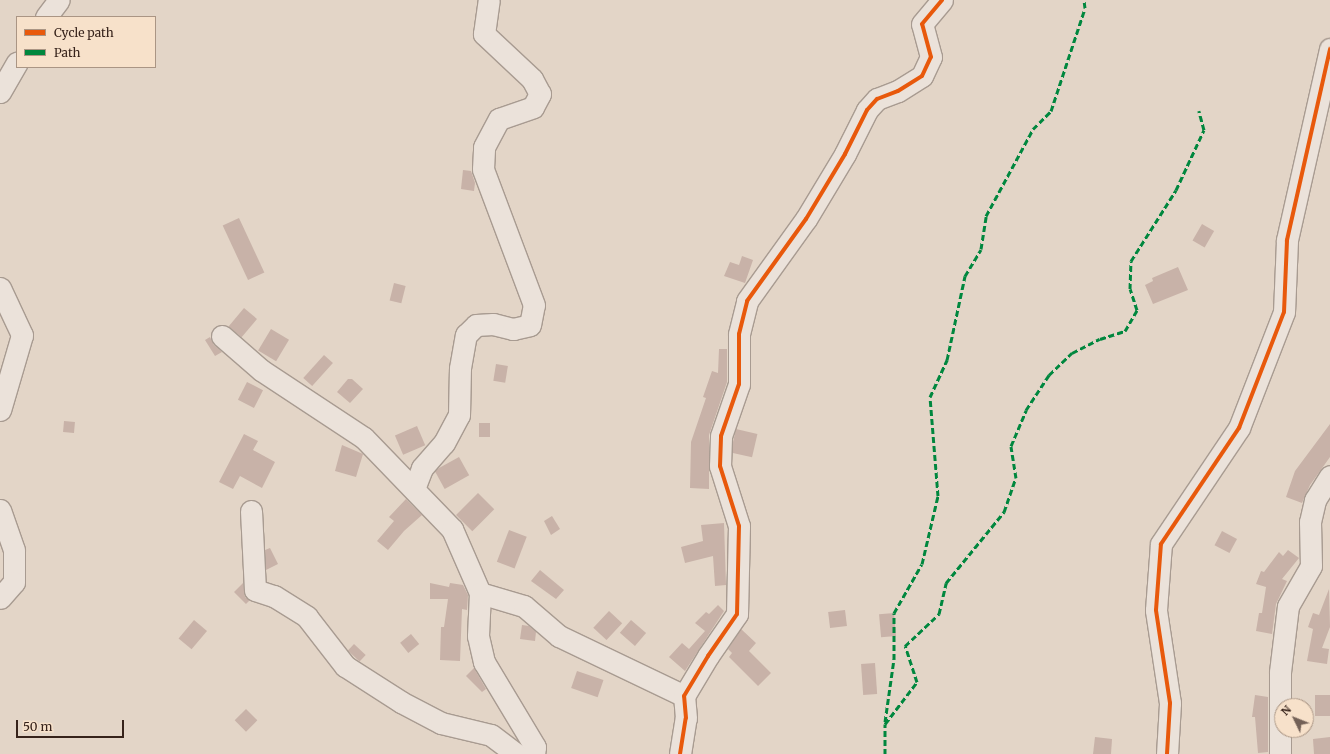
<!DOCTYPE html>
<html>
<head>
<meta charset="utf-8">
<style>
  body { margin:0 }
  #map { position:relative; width:1330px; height:754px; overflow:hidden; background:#e3d5c7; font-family:Merriweather,serif }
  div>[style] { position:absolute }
  .building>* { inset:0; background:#c8b2a8; transform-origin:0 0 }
  .roads { filter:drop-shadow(1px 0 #a89b91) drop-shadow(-1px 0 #a89b91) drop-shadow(0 1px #a89b91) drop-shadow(0 -1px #a89b91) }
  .minor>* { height:21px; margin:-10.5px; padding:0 10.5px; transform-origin:10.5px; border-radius:10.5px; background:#ebe2da }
  .quiet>* { height:3px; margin-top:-1.5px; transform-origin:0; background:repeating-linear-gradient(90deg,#00873e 0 6px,transparent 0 9px) }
  .cycleway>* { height:4px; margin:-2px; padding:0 2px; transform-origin:2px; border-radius:2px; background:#e8590c }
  span { translate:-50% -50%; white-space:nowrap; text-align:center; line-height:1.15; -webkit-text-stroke:4px #f7e1ca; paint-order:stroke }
  .legend { position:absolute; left:16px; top:16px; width:140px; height:52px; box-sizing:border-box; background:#f7e1ca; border:1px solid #aa9584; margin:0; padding:5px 7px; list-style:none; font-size:12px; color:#36221a }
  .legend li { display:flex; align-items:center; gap:8px; height:20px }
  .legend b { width:20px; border:1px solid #aa9584 }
  .north { position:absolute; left:1274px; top:698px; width:40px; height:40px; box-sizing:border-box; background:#f7e1ca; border:1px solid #aa9584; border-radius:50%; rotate:313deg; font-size:11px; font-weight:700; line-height:16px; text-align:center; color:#36221a }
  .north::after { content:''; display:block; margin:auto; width:14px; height:18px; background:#736157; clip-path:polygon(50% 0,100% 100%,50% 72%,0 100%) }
  .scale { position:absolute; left:16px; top:720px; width:108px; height:18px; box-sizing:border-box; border:2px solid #36221a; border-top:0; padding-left:5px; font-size:12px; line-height:14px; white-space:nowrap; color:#36221a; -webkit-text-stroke:3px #f7e1ca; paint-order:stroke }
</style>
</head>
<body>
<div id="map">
  <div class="building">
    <div style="clip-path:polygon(463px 170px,471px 171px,475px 183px,474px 191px,461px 189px)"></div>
    <div style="left:239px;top:218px;width:60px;height:18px;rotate:65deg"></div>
    <div style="left:1202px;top:224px;width:14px;height:19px;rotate:30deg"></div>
    <div style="clip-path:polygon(742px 256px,753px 260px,745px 283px,724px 276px,730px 262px,739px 265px)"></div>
    <div style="clip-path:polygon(1178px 267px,1188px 290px,1153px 304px,1145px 285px,1153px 281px,1152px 278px)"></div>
    <div style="left:394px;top:283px;width:12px;height:18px;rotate:14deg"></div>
    <div style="left:244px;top:308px;width:17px;height:24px;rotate:40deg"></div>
    <div style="left:271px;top:329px;width:21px;height:25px;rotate:31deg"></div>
    <div style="clip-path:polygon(210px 337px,214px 345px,222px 352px,215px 356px,205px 340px)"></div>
    <div style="clip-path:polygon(719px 349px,727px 349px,727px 382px,709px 435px,709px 489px,690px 488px,691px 442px,706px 398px,703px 397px,712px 371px,718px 373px)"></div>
    <div style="left:324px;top:355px;width:12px;height:31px;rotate:42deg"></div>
    <div style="left:496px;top:364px;width:12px;height:17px;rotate:9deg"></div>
    <div style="clip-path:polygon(348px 379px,352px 379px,363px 389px,350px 403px,337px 392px)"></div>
    <div style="left:247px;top:382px;width:18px;height:20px;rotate:27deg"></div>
    <div style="left:64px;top:421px;width:11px;height:11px;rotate:5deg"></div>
    <div style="left:479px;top:423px;width:11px;height:14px"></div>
    <div style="clip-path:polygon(1330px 424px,1330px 457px,1310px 485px,1302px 503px,1286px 497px,1295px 471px)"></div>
    <div style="left:417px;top:426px;width:21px;height:24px;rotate:67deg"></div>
    <div style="left:736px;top:429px;width:22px;height:24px;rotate:13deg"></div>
    <div style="clip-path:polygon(244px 434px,258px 441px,253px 450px,275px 462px,262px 488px,240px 476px,233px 489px,219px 482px)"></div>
    <div style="clip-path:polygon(342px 445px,363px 454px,356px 477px,335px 471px)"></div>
    <div style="left:459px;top:457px;width:21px;height:28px;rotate:61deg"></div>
    <div style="left:478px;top:493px;width:23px;height:31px;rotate:45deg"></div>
    <div style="clip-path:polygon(406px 499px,422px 515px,404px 531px,388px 550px,377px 541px,394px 521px,389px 517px)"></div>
    <div style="clip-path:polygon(552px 516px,560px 529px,551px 535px,544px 521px)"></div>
    <div style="clip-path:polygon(724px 523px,726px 585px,715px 586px,713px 556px,685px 563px,681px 547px,703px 541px,701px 525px)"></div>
    <div style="left:509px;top:530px;width:19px;height:34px;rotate:21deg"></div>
    <div style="left:1222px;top:531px;width:17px;height:16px;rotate:28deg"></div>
    <div style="clip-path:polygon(270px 548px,278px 564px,266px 570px,265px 550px)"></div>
    <div style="clip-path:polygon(1288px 550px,1299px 558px,1282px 579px,1287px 581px,1276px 604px,1272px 634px,1256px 631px,1259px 613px,1262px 613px,1266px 587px,1256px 584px,1261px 571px,1264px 572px,1279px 552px,1283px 556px)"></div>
    <div style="clip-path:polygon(540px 570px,564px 590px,556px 599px,531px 581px)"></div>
    <div style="clip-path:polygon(243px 583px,245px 597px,250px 600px,246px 604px,234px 592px)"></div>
    <div style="clip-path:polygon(430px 583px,449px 587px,450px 583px,463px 585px,468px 595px,467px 610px,462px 609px,460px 661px,440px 660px,441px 627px,444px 627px,448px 599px,430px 599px)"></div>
    <div style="clip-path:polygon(1329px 589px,1330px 627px,1322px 648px,1329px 649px,1327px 664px,1307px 661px,1313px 629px,1308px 627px,1313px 613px,1319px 615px)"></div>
    <div style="clip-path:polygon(718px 605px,724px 611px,685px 671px,669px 657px,682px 643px,689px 649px,705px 631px,695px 623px,706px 612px,709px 614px)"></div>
    <div style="left:845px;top:610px;width:16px;height:17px;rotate:83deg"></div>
    <div style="left:609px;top:611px;width:18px;height:23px;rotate:43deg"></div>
    <div style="left:894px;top:613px;width:23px;height:15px;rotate:85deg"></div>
    <div style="left:194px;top:620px;width:17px;height:24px;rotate:40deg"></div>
    <div style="left:631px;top:620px;width:20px;height:17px;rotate:41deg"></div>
    <div style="clip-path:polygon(522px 625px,529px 626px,536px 632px,535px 641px,520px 639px)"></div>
    <div style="clip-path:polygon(741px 629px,756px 643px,749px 651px,771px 673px,758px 686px,729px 657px,732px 653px,728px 649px)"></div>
    <div style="left:411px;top:634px;width:13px;height:14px;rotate:51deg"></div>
    <div style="left:354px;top:644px;width:16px;height:9px;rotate:43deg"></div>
    <div style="left:875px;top:663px;width:31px;height:14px;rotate:86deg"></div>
    <div style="clip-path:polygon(474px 668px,486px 689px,482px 692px,466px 676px)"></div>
    <div style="left:577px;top:671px;width:28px;height:18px;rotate:19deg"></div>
    <div style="clip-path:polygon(1255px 695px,1268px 697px,1268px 752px,1258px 753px,1255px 717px,1252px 717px)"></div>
    <div style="left:1315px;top:695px;width:15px;height:21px"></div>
    <div style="left:246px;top:709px;width:16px;height:16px;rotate:45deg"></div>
    <div style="clip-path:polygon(1095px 737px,1112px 739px,1111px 754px,1093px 754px)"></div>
    <div style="clip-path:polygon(1330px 737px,1330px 754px,1314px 754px,1313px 739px)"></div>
  </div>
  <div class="roads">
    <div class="minor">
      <div style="left:46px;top:17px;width:21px;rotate:-53deg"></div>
      <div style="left:0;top:92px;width:34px;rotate:-60deg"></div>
      <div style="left:0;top:288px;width:52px;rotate:64.9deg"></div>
      <div style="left:22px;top:335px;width:78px;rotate:106.3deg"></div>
      <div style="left:222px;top:336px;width:52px;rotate:41.1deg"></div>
      <div style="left:261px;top:370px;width:123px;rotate:33.4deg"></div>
      <div style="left:364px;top:438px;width:127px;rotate:46deg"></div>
      <div style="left:452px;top:529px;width:70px;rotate:66.4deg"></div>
      <div style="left:480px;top:593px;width:43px;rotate:92.7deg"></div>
      <div style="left:478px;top:636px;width:27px;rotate:77deg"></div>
      <div style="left:484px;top:662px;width:99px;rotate:59deg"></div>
      <div style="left:535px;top:747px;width:7px;rotate:98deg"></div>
      <div style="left:414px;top:489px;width:22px;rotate:-69deg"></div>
      <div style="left:422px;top:468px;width:33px;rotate:-49deg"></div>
      <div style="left:444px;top:443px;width:32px;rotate:-62deg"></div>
      <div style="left:459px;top:415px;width:47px;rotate:-88.8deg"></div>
      <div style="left:460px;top:368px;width:34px;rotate:-80deg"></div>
      <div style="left:466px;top:335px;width:14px;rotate:-45deg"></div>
      <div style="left:476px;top:325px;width:17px;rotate:-3deg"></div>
      <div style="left:493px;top:324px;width:21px;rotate:14deg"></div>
      <div style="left:513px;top:329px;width:17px;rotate:-13deg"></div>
      <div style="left:530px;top:325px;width:20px;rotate:-79deg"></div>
      <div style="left:534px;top:305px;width:145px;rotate:-110.6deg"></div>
      <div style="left:483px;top:169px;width:22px;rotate:-87deg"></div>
      <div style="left:484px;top:147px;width:32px;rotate:-62deg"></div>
      <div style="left:499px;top:119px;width:36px;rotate:-19deg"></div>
      <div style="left:533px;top:107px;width:15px;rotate:-62deg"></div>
      <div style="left:540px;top:94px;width:17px;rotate:-118deg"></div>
      <div style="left:532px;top:79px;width:66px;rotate:-136.8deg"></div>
      <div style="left:484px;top:34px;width:34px;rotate:-82deg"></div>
      <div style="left:0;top:510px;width:42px;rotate:70.7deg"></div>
      <div style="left:14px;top:550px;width:32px;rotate:90deg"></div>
      <div style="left:14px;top:582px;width:21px;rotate:131deg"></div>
      <div style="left:251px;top:511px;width:79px;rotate:87.1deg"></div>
      <div style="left:255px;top:590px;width:20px;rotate:18deg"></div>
      <div style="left:274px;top:596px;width:39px;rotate:32deg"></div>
      <div style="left:307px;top:617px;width:62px;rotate:52.2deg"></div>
      <div style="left:345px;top:666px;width:67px;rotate:32.7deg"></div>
      <div style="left:401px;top:702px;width:45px;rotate:27.7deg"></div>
      <div style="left:441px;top:723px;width:51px;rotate:13.5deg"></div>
      <div style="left:491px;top:735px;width:31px;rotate:37deg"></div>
      <div style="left:480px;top:593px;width:46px;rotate:16.5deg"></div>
      <div style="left:524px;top:606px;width:46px;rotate:40.6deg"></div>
      <div style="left:559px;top:636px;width:139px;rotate:25.6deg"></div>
      <div style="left:680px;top:754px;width:36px;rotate:-81deg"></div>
      <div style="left:686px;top:718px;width:22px;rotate:-95deg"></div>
      <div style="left:684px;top:696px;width:47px;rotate:-59deg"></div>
      <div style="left:708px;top:656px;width:51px;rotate:-55.4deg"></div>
      <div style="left:737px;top:614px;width:88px;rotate:-88.7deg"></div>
      <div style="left:739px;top:526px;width:63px;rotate:-107.6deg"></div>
      <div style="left:720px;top:466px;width:30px;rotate:-88deg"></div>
      <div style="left:721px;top:436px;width:55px;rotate:-70.9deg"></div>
      <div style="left:739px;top:384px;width:50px;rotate:-90deg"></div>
      <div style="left:739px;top:334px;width:34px;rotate:-76deg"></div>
      <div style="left:747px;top:301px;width:101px;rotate:-54.3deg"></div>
      <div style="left:806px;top:219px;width:76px;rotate:-59deg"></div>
      <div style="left:845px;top:154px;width:49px;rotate:-63.4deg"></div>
      <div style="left:867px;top:110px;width:15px;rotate:-48deg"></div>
      <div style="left:877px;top:99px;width:22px;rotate:-21deg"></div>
      <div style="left:898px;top:91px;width:28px;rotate:-32deg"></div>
      <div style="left:922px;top:76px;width:21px;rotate:-65deg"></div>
      <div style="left:931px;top:57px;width:34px;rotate:-105deg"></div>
      <div style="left:922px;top:24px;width:31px;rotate:-50deg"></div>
      <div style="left:1167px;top:754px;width:51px;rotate:-86.6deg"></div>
      <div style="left:1170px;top:703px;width:94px;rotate:-98.6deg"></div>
      <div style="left:1156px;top:610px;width:66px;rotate:-85.7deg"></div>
      <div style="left:1161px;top:544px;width:140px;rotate:-56.1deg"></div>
      <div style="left:1239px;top:428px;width:124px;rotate:-68.8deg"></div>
      <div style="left:1284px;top:312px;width:72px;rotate:-87.6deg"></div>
      <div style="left:1287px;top:240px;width:196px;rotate:-77.3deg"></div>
      <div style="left:1280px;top:754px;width:82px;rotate:-90deg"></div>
      <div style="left:1280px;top:672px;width:66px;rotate:-83.1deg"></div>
      <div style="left:1288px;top:606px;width:46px;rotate:-60.1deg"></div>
      <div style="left:1311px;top:566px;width:44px;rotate:-91.3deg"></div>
      <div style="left:1310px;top:522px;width:23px;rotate:-77deg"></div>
      <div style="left:1315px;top:500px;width:28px;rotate:-58deg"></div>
    </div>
  </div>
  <div class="quiet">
    <div style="left:885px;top:722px;width:64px;rotate:-81.9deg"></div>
    <div style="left:894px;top:659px;width:46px;rotate:-90deg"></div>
    <div style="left:894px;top:613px;width:56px;rotate:-60.3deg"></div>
    <div style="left:922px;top:564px;width:70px;rotate:-76.8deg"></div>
    <div style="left:938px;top:496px;width:99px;rotate:-94.6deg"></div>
    <div style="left:930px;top:397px;width:41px;rotate:-65.3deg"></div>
    <div style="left:947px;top:360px;width:86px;rotate:-77.9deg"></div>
    <div style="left:965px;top:276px;width:31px;rotate:-59deg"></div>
    <div style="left:981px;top:249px;width:33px;rotate:-81deg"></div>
    <div style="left:986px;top:216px;width:99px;rotate:-61.6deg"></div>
    <div style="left:1033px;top:129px;width:25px;rotate:-45deg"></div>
    <div style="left:1051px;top:111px;width:108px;rotate:-71.7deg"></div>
    <div style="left:1085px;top:8px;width:8px;rotate:-97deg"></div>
    <div style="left:885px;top:754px;width:30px;rotate:-90deg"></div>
    <div style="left:885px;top:724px;width:53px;rotate:-52.7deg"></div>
    <div style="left:917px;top:682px;width:38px;rotate:-108deg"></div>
    <div style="left:905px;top:646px;width:47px;rotate:-43.3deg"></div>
    <div style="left:939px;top:614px;width:32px;rotate:-77deg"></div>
    <div style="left:946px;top:583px;width:92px;rotate:-50.8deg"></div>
    <div style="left:1004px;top:512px;width:36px;rotate:-71deg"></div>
    <div style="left:1016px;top:478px;width:32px;rotate:-99deg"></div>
    <div style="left:1011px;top:446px;width:39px;rotate:-67deg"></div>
    <div style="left:1026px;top:410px;width:42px;rotate:-56.7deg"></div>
    <div style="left:1049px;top:375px;width:32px;rotate:-44deg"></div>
    <div style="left:1072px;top:353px;width:31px;rotate:-27deg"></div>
    <div style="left:1100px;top:339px;width:26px;rotate:-18deg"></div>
    <div style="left:1125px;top:331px;width:24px;rotate:-60deg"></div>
    <div style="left:1137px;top:310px;width:22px;rotate:-108deg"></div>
    <div style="left:1130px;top:289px;width:28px;rotate:-88deg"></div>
    <div style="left:1131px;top:261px;width:84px;rotate:-57.6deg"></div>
    <div style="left:1176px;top:190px;width:66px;rotate:-65deg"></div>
    <div style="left:1204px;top:130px;width:20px;rotate:-105deg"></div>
  </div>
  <div class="cycleway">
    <div style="left:680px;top:754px;width:36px;rotate:-81deg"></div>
    <div style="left:686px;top:718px;width:22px;rotate:-95deg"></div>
    <div style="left:684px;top:696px;width:47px;rotate:-59deg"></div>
    <div style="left:708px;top:656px;width:51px;rotate:-55.4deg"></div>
    <div style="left:737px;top:614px;width:88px;rotate:-88.7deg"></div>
    <div style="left:739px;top:526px;width:63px;rotate:-107.6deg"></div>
    <div style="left:720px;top:466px;width:30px;rotate:-88deg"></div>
    <div style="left:721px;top:436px;width:55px;rotate:-70.9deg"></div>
    <div style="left:739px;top:384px;width:50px;rotate:-90deg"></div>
    <div style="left:739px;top:334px;width:34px;rotate:-76deg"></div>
    <div style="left:747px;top:301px;width:101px;rotate:-54.3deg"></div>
    <div style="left:806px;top:219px;width:76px;rotate:-59deg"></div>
    <div style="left:845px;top:154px;width:49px;rotate:-63.4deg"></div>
    <div style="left:867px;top:110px;width:15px;rotate:-48deg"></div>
    <div style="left:877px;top:99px;width:22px;rotate:-21deg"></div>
    <div style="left:898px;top:91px;width:28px;rotate:-32deg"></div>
    <div style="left:922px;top:76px;width:21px;rotate:-65deg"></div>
    <div style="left:931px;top:57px;width:34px;rotate:-105deg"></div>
    <div style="left:922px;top:24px;width:31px;rotate:-50deg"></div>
    <div style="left:1167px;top:754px;width:51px;rotate:-86.6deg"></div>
    <div style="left:1170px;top:703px;width:94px;rotate:-98.6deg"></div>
    <div style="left:1156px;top:610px;width:66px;rotate:-85.7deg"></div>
    <div style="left:1161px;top:544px;width:140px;rotate:-56.1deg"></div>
    <div style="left:1239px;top:428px;width:124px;rotate:-68.8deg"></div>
    <div style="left:1284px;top:312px;width:72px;rotate:-87.6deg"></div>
    <div style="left:1287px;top:240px;width:196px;rotate:-77.3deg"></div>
  </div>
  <ul class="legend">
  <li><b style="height:5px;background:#e8590c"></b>Cycle path</li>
  <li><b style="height:5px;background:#00873e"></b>Path</li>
  </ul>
  <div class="north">N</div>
  <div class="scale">50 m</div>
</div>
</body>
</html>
